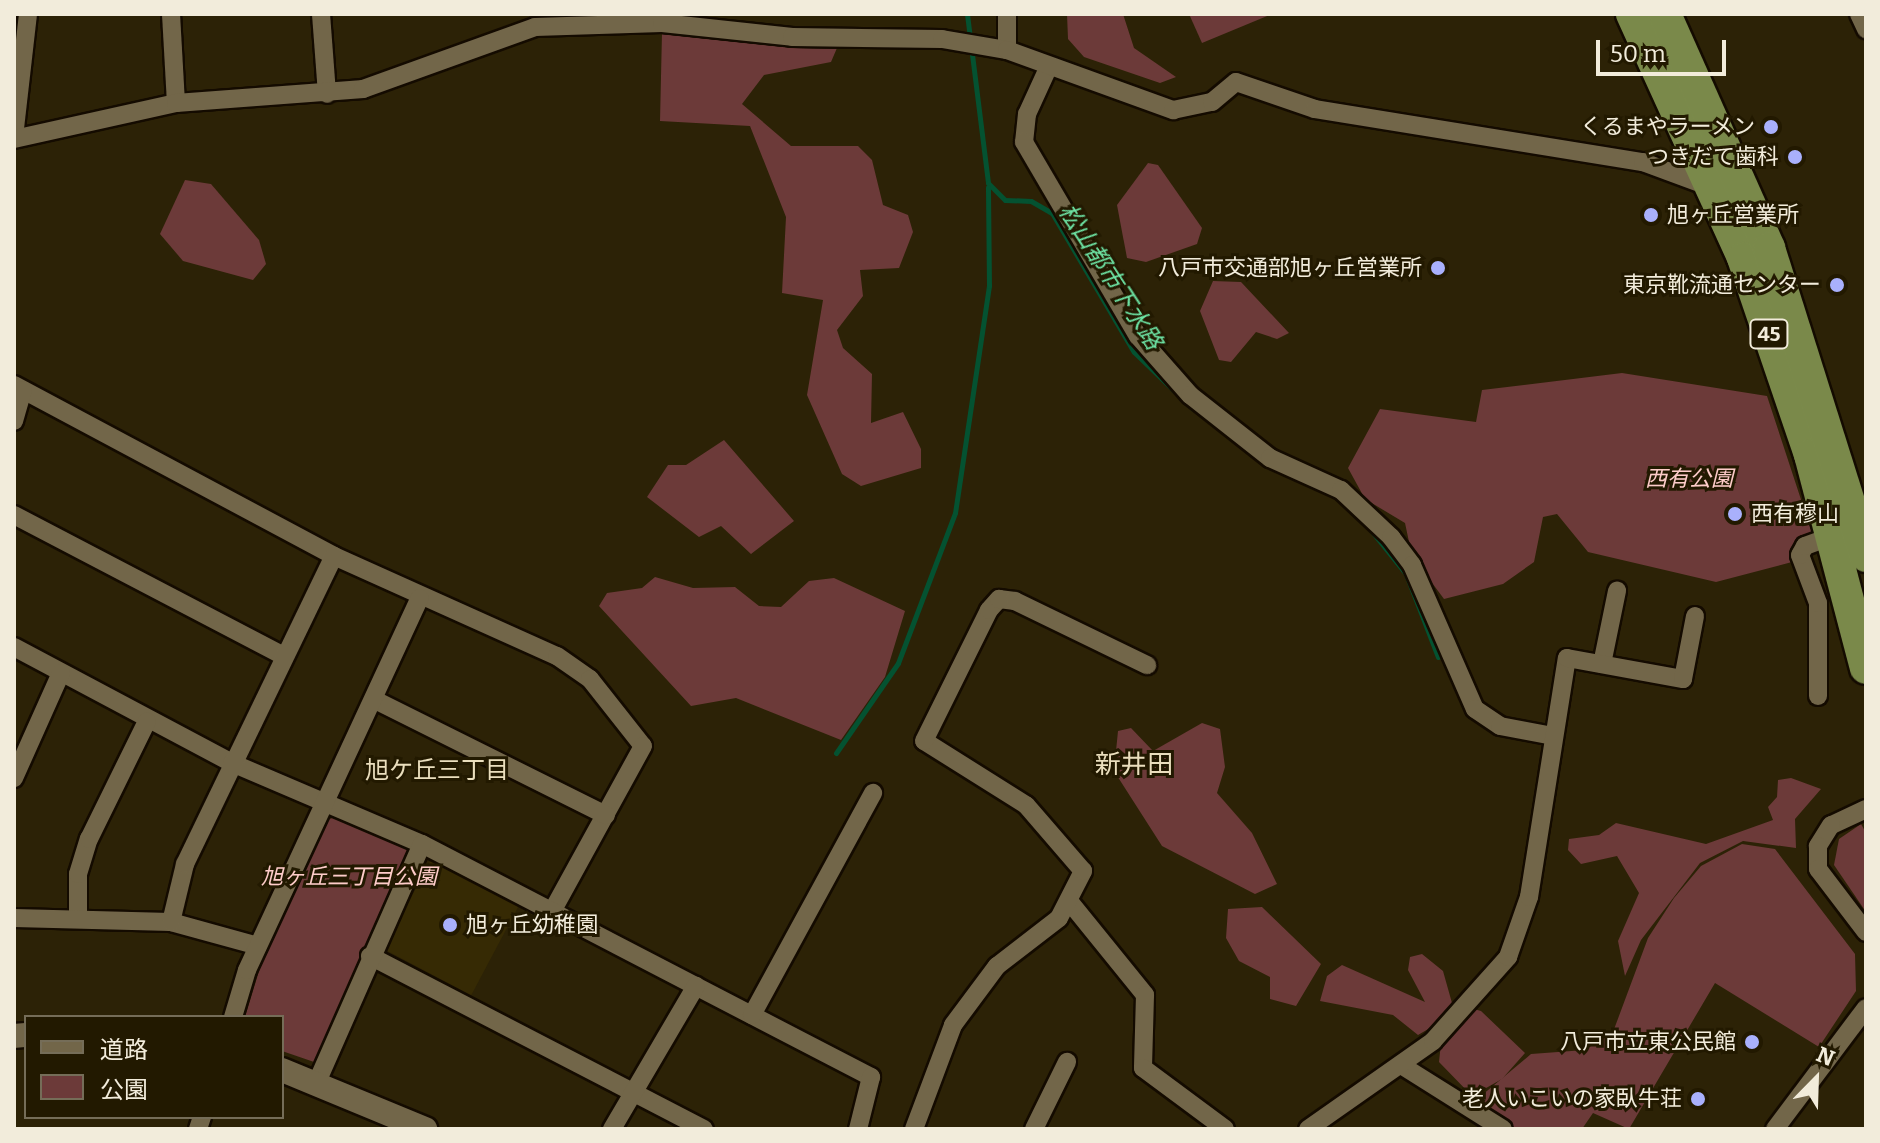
<!DOCTYPE html>
<html>
<head>
<meta charset="utf-8">
<style>
  body { margin:0 }
  #map { position:relative; width:1880px; height:1143px; overflow:hidden; background:#2c2206; font-family:Bitter,"Noto Sans JP",serif }
  div>[style] { position:absolute }
  .built>* { inset:0; background:#362a04; transform-origin:0 0 }
  .green>* { inset:0; background:#6c3a39 }
  .stream>* { height:5px; margin:-2.5px; padding:0 2.5px; transform-origin:2.5px; border-radius:2.5px; background:#045231 }
  .roads { filter:drop-shadow(2px 0 #140b00) drop-shadow(-2px 0 #140b00) drop-shadow(0 2px #140b00) drop-shadow(0 -2px #140b00) }
  .minor>* { height:18px; margin:-9px; padding:0 9px; transform-origin:9px; border-radius:9px; background:#726649 }
  .tertiary>* { height:24px; margin:-12px; padding:0 12px; transform-origin:12px; border-radius:12px; background:#726649 }
  .trunk>* { height:32px; margin:-16px; padding:0 16px; transform-origin:16px; border-radius:16px; background:#7a894a }
  .dots>* { width:22px; height:22px; translate:-50% -50%; box-sizing:border-box; border:4px solid #221900; border-radius:50% }
  span { translate:-50% -50%; white-space:nowrap; text-align:center; line-height:1.15; -webkit-text-stroke:6px #221900; paint-order:stroke }
  .shield-label span { padding:2px 6px; background:#221900; border:2px solid; border-radius:6px; -webkit-text-stroke-width:0 }
  .shield-label { font-size:20px; color:#f2ecdb; font-weight:700 }
  .poi-label { font-size:22px; color:#f2ecdb }
  .right { translate:-100% -50%; text-align:right }
  .left { translate:0 -50%; text-align:left }
  .park-label { font-size:22px; color:#feccc9; font-style:italic }
  .water-label { font-size:24px; color:#6ee5a5; font-style:italic }
  .neighbourhood-label { font-size:24px; color:#eadebd }
  .quarter-label { font-size:26px; color:#eadebd }
  .frame { position:absolute; inset:0; border:16px solid #f2ecdb; pointer-events:none }
  .legend { position:absolute; left:24px; top:1015px; width:260px; height:104px; box-sizing:border-box; background:#221900; border:2px solid #756d58; margin:0; padding:10px 14px; list-style:none; font-size:24px; color:#f2ecdb }
  .legend li { display:flex; align-items:center; gap:16px; height:40px }
  .legend b { width:40px; border:2px solid #756d58 }
  .north { position:absolute; left:1776px; top:1039px; width:80px; height:80px; -webkit-text-stroke:6px #221900; paint-order:stroke; rotate:23deg; font-size:22px; font-weight:700; line-height:32px; text-align:center; color:#f2ecdb }
  .north::after { content:''; display:block; margin:auto; width:28px; height:36px; background:#f2ecdb; clip-path:polygon(50% 0,100% 100%,50% 72%,0 100%) }
  .scale { position:absolute; left:1596px; top:40px; width:130px; height:36px; box-sizing:border-box; border:4px solid #f2ecdb; border-top:0; padding-left:10px; font-size:24px; line-height:28px; white-space:nowrap; color:#f2ecdb; -webkit-text-stroke:6px #221900; paint-order:stroke }
</style>
</head>
<body>
<div id="map">
  <div class="built">
    <div style="left:432px;top:858px;width:99px;height:103px;rotate:28deg"></div>
  </div>
  <div class="green">
    <div style="clip-path:polygon(1067px 14px,1123px 14px,1134px 48px,1176px 77px,1160px 83px,1084px 57px,1068px 39px)"></div>
    <div style="clip-path:polygon(1189px 14px,1272px 14px,1202px 43px)"></div>
    <div style="clip-path:polygon(662px 32px,837px 48px,831px 62px,764px 75px,742px 104px,791px 146px,858px 146px,872px 160px,883px 205px,908px 215px,913px 232px,899px 268px,860px 270px,863px 296px,837px 330px,843px 348px,872px 374px,871px 423px,903px 412px,921px 449px,921px 468px,861px 486px,842px 474px,807px 395px,823px 300px,782px 293px,786px 217px,750px 126px,660px 121px)"></div>
    <div style="clip-path:polygon(1148px 163px,1158px 165px,1202px 228px,1197px 244px,1146px 262px,1127px 258px,1117px 205px)"></div>
    <div style="clip-path:polygon(185px 180px,211px 184px,259px 240px,266px 264px,253px 280px,183px 261px,160px 234px)"></div>
    <div style="clip-path:polygon(1213px 281px,1241px 282px,1289px 333px,1277px 339px,1256px 332px,1231px 362px,1219px 360px,1200px 311px)"></div>
    <div style="clip-path:polygon(1622px 373px,1767px 396px,1812px 533px,1795px 545px,1792px 562px,1716px 582px,1588px 552px,1557px 514px,1543px 517px,1534px 562px,1503px 584px,1444px 599px,1412px 556px,1405px 523px,1365px 499px,1348px 468px,1380px 409px,1476px 422px,1482px 390px)"></div>
    <div style="clip-path:polygon(724px 440px,794px 521px,751px 554px,721px 526px,699px 537px,647px 497px,668px 465px,686px 465px)"></div>
    <div style="clip-path:polygon(655px 577px,693px 588px,735px 587px,759px 606px,781px 607px,809px 581px,834px 578px,905px 611px,885px 677px,841px 740px,736px 698px,691px 706px,599px 606px,607px 593px,642px 588px)"></div>
    <div style="clip-path:polygon(1202px 723px,1220px 729px,1225px 767px,1217px 793px,1252px 833px,1277px 884px,1255px 894px,1162px 846px,1114px 771px,1118px 731px,1131px 728px,1153px 751px)"></div>
    <div style="clip-path:polygon(1791px 778px,1821px 789px,1795px 819px,1796px 848px,1743px 841px,1700px 863px,1641px 940px,1625px 976px,1618px 941px,1639px 893px,1617px 856px,1581px 864px,1568px 850px,1569px 839px,1599px 835px,1616px 823px,1706px 844px,1773px 820px,1768px 807px,1777px 797px,1778px 780px)"></div>
    <div style="clip-path:polygon(336px 817px,408px 847px,411px 858px,317px 1063px,282px 1051px,282px 1017px,245px 1017px,266px 948px,322px 821px)"></div>
    <div style="clip-path:polygon(1861px 824px,1866px 833px,1866px 912px,1834px 865px,1839px 839px)"></div>
    <div style="clip-path:polygon(1742px 844px,1775px 849px,1855px 954px,1856px 991px,1819px 1047px,1715px 983px,1629px 1129px,1593px 1113px,1582px 1129px,1514px 1129px,1475px 1101px,1531px 1054px,1585px 1050px,1613px 1032px,1648px 938px,1674px 898px,1701px 866px)"></div>
    <div style="clip-path:polygon(1262px 907px,1321px 964px,1296px 1006px,1270px 999px,1270px 977px,1239px 961px,1226px 938px,1228px 909px)"></div>
    <div style="clip-path:polygon(1422px 954px,1443px 971px,1452px 1003px,1481px 1011px,1525px 1053px,1502px 1079px,1472px 1096px,1439px 1062px,1441px 1043px,1430px 1028px,1418px 1035px,1393px 1015px,1320px 1001px,1327px 976px,1342px 965px,1425px 1002px,1408px 970px,1410px 957px)"></div>
  </div>
  <div class="stream">
    <div style="left:967px;top:14px;width:170px;rotate:82.9deg"></div>
    <div style="left:988px;top:183px;width:24px;rotate:45deg"></div>
    <div style="left:1005px;top:200px;width:26px;rotate:2deg"></div>
    <div style="left:1031px;top:201px;width:24px;rotate:30deg"></div>
    <div style="left:1052px;top:213px;width:161px;rotate:59.5deg"></div>
    <div style="left:1134px;top:352px;width:81px;rotate:44deg"></div>
    <div style="left:1370px;top:529px;width:58px;rotate:51.3deg"></div>
    <div style="left:1406px;top:574px;width:89px;rotate:68.9deg"></div>
    <div style="left:836px;top:753px;width:109px;rotate:-55.4deg"></div>
    <div style="left:898px;top:663px;width:160px;rotate:-69.2deg"></div>
    <div style="left:955px;top:513px;width:230px;rotate:-81.5deg"></div>
    <div style="left:989px;top:286px;width:99px;rotate:-90.6deg"></div>
  </div>
  <div class="roads">
    <div class="minor">
      <div style="left:171px;top:14px;width:89px;rotate:86.8deg"></div>
      <div style="left:321px;top:14px;width:80px;rotate:85.7deg"></div>
      <div style="left:1007px;top:14px;width:36px;rotate:90deg"></div>
      <div style="left:1859px;top:14px;width:17px;rotate:65deg"></div>
      <div style="left:1049px;top:66px;width:53px;rotate:114.6deg"></div>
      <div style="left:1027px;top:114px;width:28px;rotate:96deg"></div>
      <div style="left:1024px;top:142px;width:225px;rotate:59.6deg"></div>
      <div style="left:1138px;top:336px;width:79px;rotate:48.6deg"></div>
      <div style="left:1190px;top:395px;width:102px;rotate:38.2deg"></div>
      <div style="left:1270px;top:458px;width:78px;rotate:24.3deg"></div>
      <div style="left:1341px;top:490px;width:69px;rotate:43.2deg"></div>
      <div style="left:1391px;top:537px;width:35px;rotate:53deg"></div>
      <div style="left:1412px;top:565px;width:157px;rotate:66.4deg"></div>
      <div style="left:1475px;top:709px;width:30px;rotate:34deg"></div>
      <div style="left:1500px;top:726px;width:54px;rotate:10.7deg"></div>
      <div style="left:14px;top:137px;width:124px;rotate:-83.5deg"></div>
      <div style="left:14px;top:139px;width:166px;rotate:-12.5deg"></div>
      <div style="left:176px;top:103px;width:188px;rotate:-4.3deg"></div>
      <div style="left:363px;top:89px;width:183px;rotate:-19.8deg"></div>
      <div style="left:535px;top:27px;width:127px;rotate:-1.8deg"></div>
      <div style="left:662px;top:23px;width:131px;rotate:6.1deg"></div>
      <div style="left:792px;top:37px;width:150px;rotate:0.8deg"></div>
      <div style="left:942px;top:39px;width:66px;rotate:9.6deg"></div>
      <div style="left:1007px;top:50px;width:177px;rotate:19.9deg"></div>
      <div style="left:1173px;top:110px;width:40px;rotate:-12deg"></div>
      <div style="left:1212px;top:102px;width:31px;rotate:-40deg"></div>
      <div style="left:1236px;top:82px;width:83px;rotate:18.9deg"></div>
      <div style="left:1315px;top:109px;width:332px;rotate:9.2deg"></div>
      <div style="left:1643px;top:162px;width:75px;rotate:20.4deg"></div>
      <div style="left:14px;top:385px;width:363px;rotate:28.1deg"></div>
      <div style="left:334px;top:556px;width:244px;rotate:24.2deg"></div>
      <div style="left:557px;top:656px;width:40px;rotate:34.9deg"></div>
      <div style="left:590px;top:679px;width:85px;rotate:51.7deg"></div>
      <div style="left:643px;top:746px;width:187px;rotate:118.8deg"></div>
      <div style="left:14px;top:421px;width:32px;rotate:-74deg"></div>
      <div style="left:14px;top:515px;width:305px;rotate:27.6deg"></div>
      <div style="left:14px;top:647px;width:247px;rotate:28deg"></div>
      <div style="left:232px;top:763px;width:207px;rotate:23.1deg"></div>
      <div style="left:422px;top:844px;width:506px;rotate:27.43deg"></div>
      <div style="left:871px;top:1077px;width:54px;rotate:104deg"></div>
      <div style="left:1602px;top:664px;width:75px;rotate:-78.4deg"></div>
      <div style="left:1818px;top:696px;width:93px;rotate:-90deg"></div>
      <div style="left:1818px;top:603px;width:51px;rotate:-110.6deg"></div>
      <div style="left:1800px;top:555px;width:10px;rotate:-61deg"></div>
      <div style="left:1805px;top:546px;width:29px;rotate:-20deg"></div>
      <div style="left:375px;top:700px;width:258px;rotate:26.5deg"></div>
      <div style="left:14px;top:778px;width:115px;rotate:-65.9deg"></div>
      <div style="left:1866px;top:809px;width:38px;rotate:155deg"></div>
      <div style="left:1831px;top:825px;width:25px;rotate:122deg"></div>
      <div style="left:1818px;top:846px;width:23px;rotate:90deg"></div>
      <div style="left:1818px;top:869px;width:79px;rotate:52.7deg"></div>
      <div style="left:1069px;top:901px;width:121px;rotate:51deg"></div>
      <div style="left:1145px;top:995px;width:73px;rotate:91.6deg"></div>
      <div style="left:1143px;top:1068px;width:102px;rotate:36.6deg"></div>
      <div style="left:78px;top:914px;width:40px;rotate:-90deg"></div>
      <div style="left:78px;top:874px;width:37px;rotate:-73deg"></div>
      <div style="left:89px;top:839px;width:131px;rotate:-63.8deg"></div>
      <div style="left:14px;top:918px;width:157px;rotate:1.5deg"></div>
      <div style="left:171px;top:922px;width:90px;rotate:15.4deg"></div>
      <div style="left:171px;top:922px;width:60px;rotate:-76.4deg"></div>
      <div style="left:185px;top:864px;width:342px;rotate:-64.2deg"></div>
      <div style="left:370px;top:956px;width:376px;rotate:27.4deg"></div>
      <div style="left:752px;top:1015px;width:253px;rotate:-61.4deg"></div>
      <div style="left:233px;top:1017px;width:49px;rotate:-73.4deg"></div>
      <div style="left:247px;top:970px;width:410px;rotate:-65.1deg"></div>
      <div style="left:1401px;top:1065px;width:120px;rotate:32.1deg"></div>
      <div style="left:317px;top:1082px;width:260px;rotate:-66.2deg"></div>
      <div style="left:198px;top:1129px;width:13px;rotate:-72deg"></div>
      <div style="left:612px;top:1129px;width:166px;rotate:-59.6deg"></div>
      <div style="left:914px;top:1129px;width:111px;rotate:-69.4deg"></div>
      <div style="left:953px;top:1025px;width:74px;rotate:-53.3deg"></div>
      <div style="left:997px;top:966px;width:78px;rotate:-37.7deg"></div>
      <div style="left:1059px;top:918px;width:53px;rotate:-62.9deg"></div>
      <div style="left:1083px;top:871px;width:87px;rotate:-130.8deg"></div>
      <div style="left:1026px;top:805px;width:120px;rotate:-147.9deg"></div>
      <div style="left:924px;top:741px;width:146px;rotate:-63.6deg"></div>
      <div style="left:989px;top:610px;width:15px;rotate:-48deg"></div>
      <div style="left:999px;top:599px;width:16px;rotate:7deg"></div>
      <div style="left:1015px;top:601px;width:147px;rotate:25.9deg"></div>
      <div style="left:1034px;top:1129px;width:75px;rotate:-63.8deg"></div>
      <div style="left:1308px;top:1129px;width:153px;rotate:-35.1deg"></div>
      <div style="left:1433px;top:1041px;width:113px;rotate:-48.2deg"></div>
      <div style="left:1508px;top:957px;width:64px;rotate:-70.7deg"></div>
      <div style="left:1529px;top:897px;width:242px;rotate:-81deg"></div>
      <div style="left:1567px;top:658px;width:118px;rotate:10.3deg"></div>
      <div style="left:1683px;top:679px;width:64px;rotate:-79.2deg"></div>
      <div style="left:1775px;top:1129px;width:151px;rotate:-53.1deg"></div>
    </div>
    <div class="tertiary">
      <div style="left:14px;top:1036px;width:12px;rotate:-5deg"></div>
      <div style="left:282px;top:1070px;width:155px;rotate:22.4deg"></div>
    </div>
    <div class="trunk">
      <div style="left:1632px;top:14px;width:268px;rotate:65.5deg"></div>
      <div style="left:1743px;top:258px;width:208px;rotate:71.2deg"></div>
      <div style="left:1810px;top:455px;width:220px;rotate:75.3deg"></div>
      <div style="left:1665px;top:14px;width:256px;rotate:66deg"></div>
      <div style="left:1769px;top:248px;width:323px;rotate:72.5deg"></div>
    </div>
  </div>
  <div class="dots">
    <div style="left:1771px;top:127px;background:#a9b0fc"></div>
    <div style="left:1795px;top:157px;background:#a9b0fc"></div>
    <div style="left:1651px;top:215px;background:#a9b0fc"></div>
    <div style="left:1438px;top:268px;background:#a9b0fc"></div>
    <div style="left:1837px;top:285px;background:#a9b0fc"></div>
    <div style="left:1735px;top:514px;background:#a9b0fc"></div>
    <div style="left:450px;top:925px;background:#a9b0fc"></div>
    <div style="left:1752px;top:1042px;background:#a9b0fc"></div>
    <div style="left:1698px;top:1099px;background:#a9b0fc"></div>
  </div>
  <div class="shield-label">
    <span style="left:1769px;top:334px">45</span>
  </div>
  <div class="poi-label">
    <span class="right" style="left:1755px;top:127px">くるまやラーメン</span>
    <span class="right" style="left:1779px;top:157px">つきだて歯科</span>
    <span class="left" style="left:1667px;top:215px">旭ヶ丘営業所</span>
    <span class="right" style="left:1422px;top:268px">八戸市交通部旭ヶ丘営業所</span>
    <span class="right" style="left:1821px;top:285px">東京靴流通センター</span>
    <span class="left" style="left:1751px;top:514px">西有穆山</span>
    <span class="left" style="left:466px;top:925px">旭ヶ丘幼稚園</span>
    <span class="right" style="left:1736px;top:1042px">八戸市立東公民館</span>
    <span class="right" style="left:1682px;top:1099px">老人いこいの家臥牛荘</span>
  </div>
  <div class="park-label">
    <span style="left:1689px;top:479px">西有公園</span>
    <span style="left:349px;top:877px">旭ヶ丘三丁目公園</span>
  </div>
  <div class="water-label">
    <span style="left:1110px;top:277px;rotate:57deg">松山都市下水路</span>
  </div>
  <div class="neighbourhood-label">
    <span style="left:437px;top:771px">旭ケ丘三丁目</span>
  </div>
  <div class="quarter-label">
    <span style="left:1134px;top:765px">新井田</span>
  </div>
  <div class="frame"></div>
  <ul class="legend">
  <li><b style="height:10px;background:#726649"></b>道路</li>
  <li><b style="height:22px;background:#6c3a39"></b>公園</li>
  </ul>
  <div class="north">N</div>
  <div class="scale">50 m</div>
</div>
</body>
</html>
